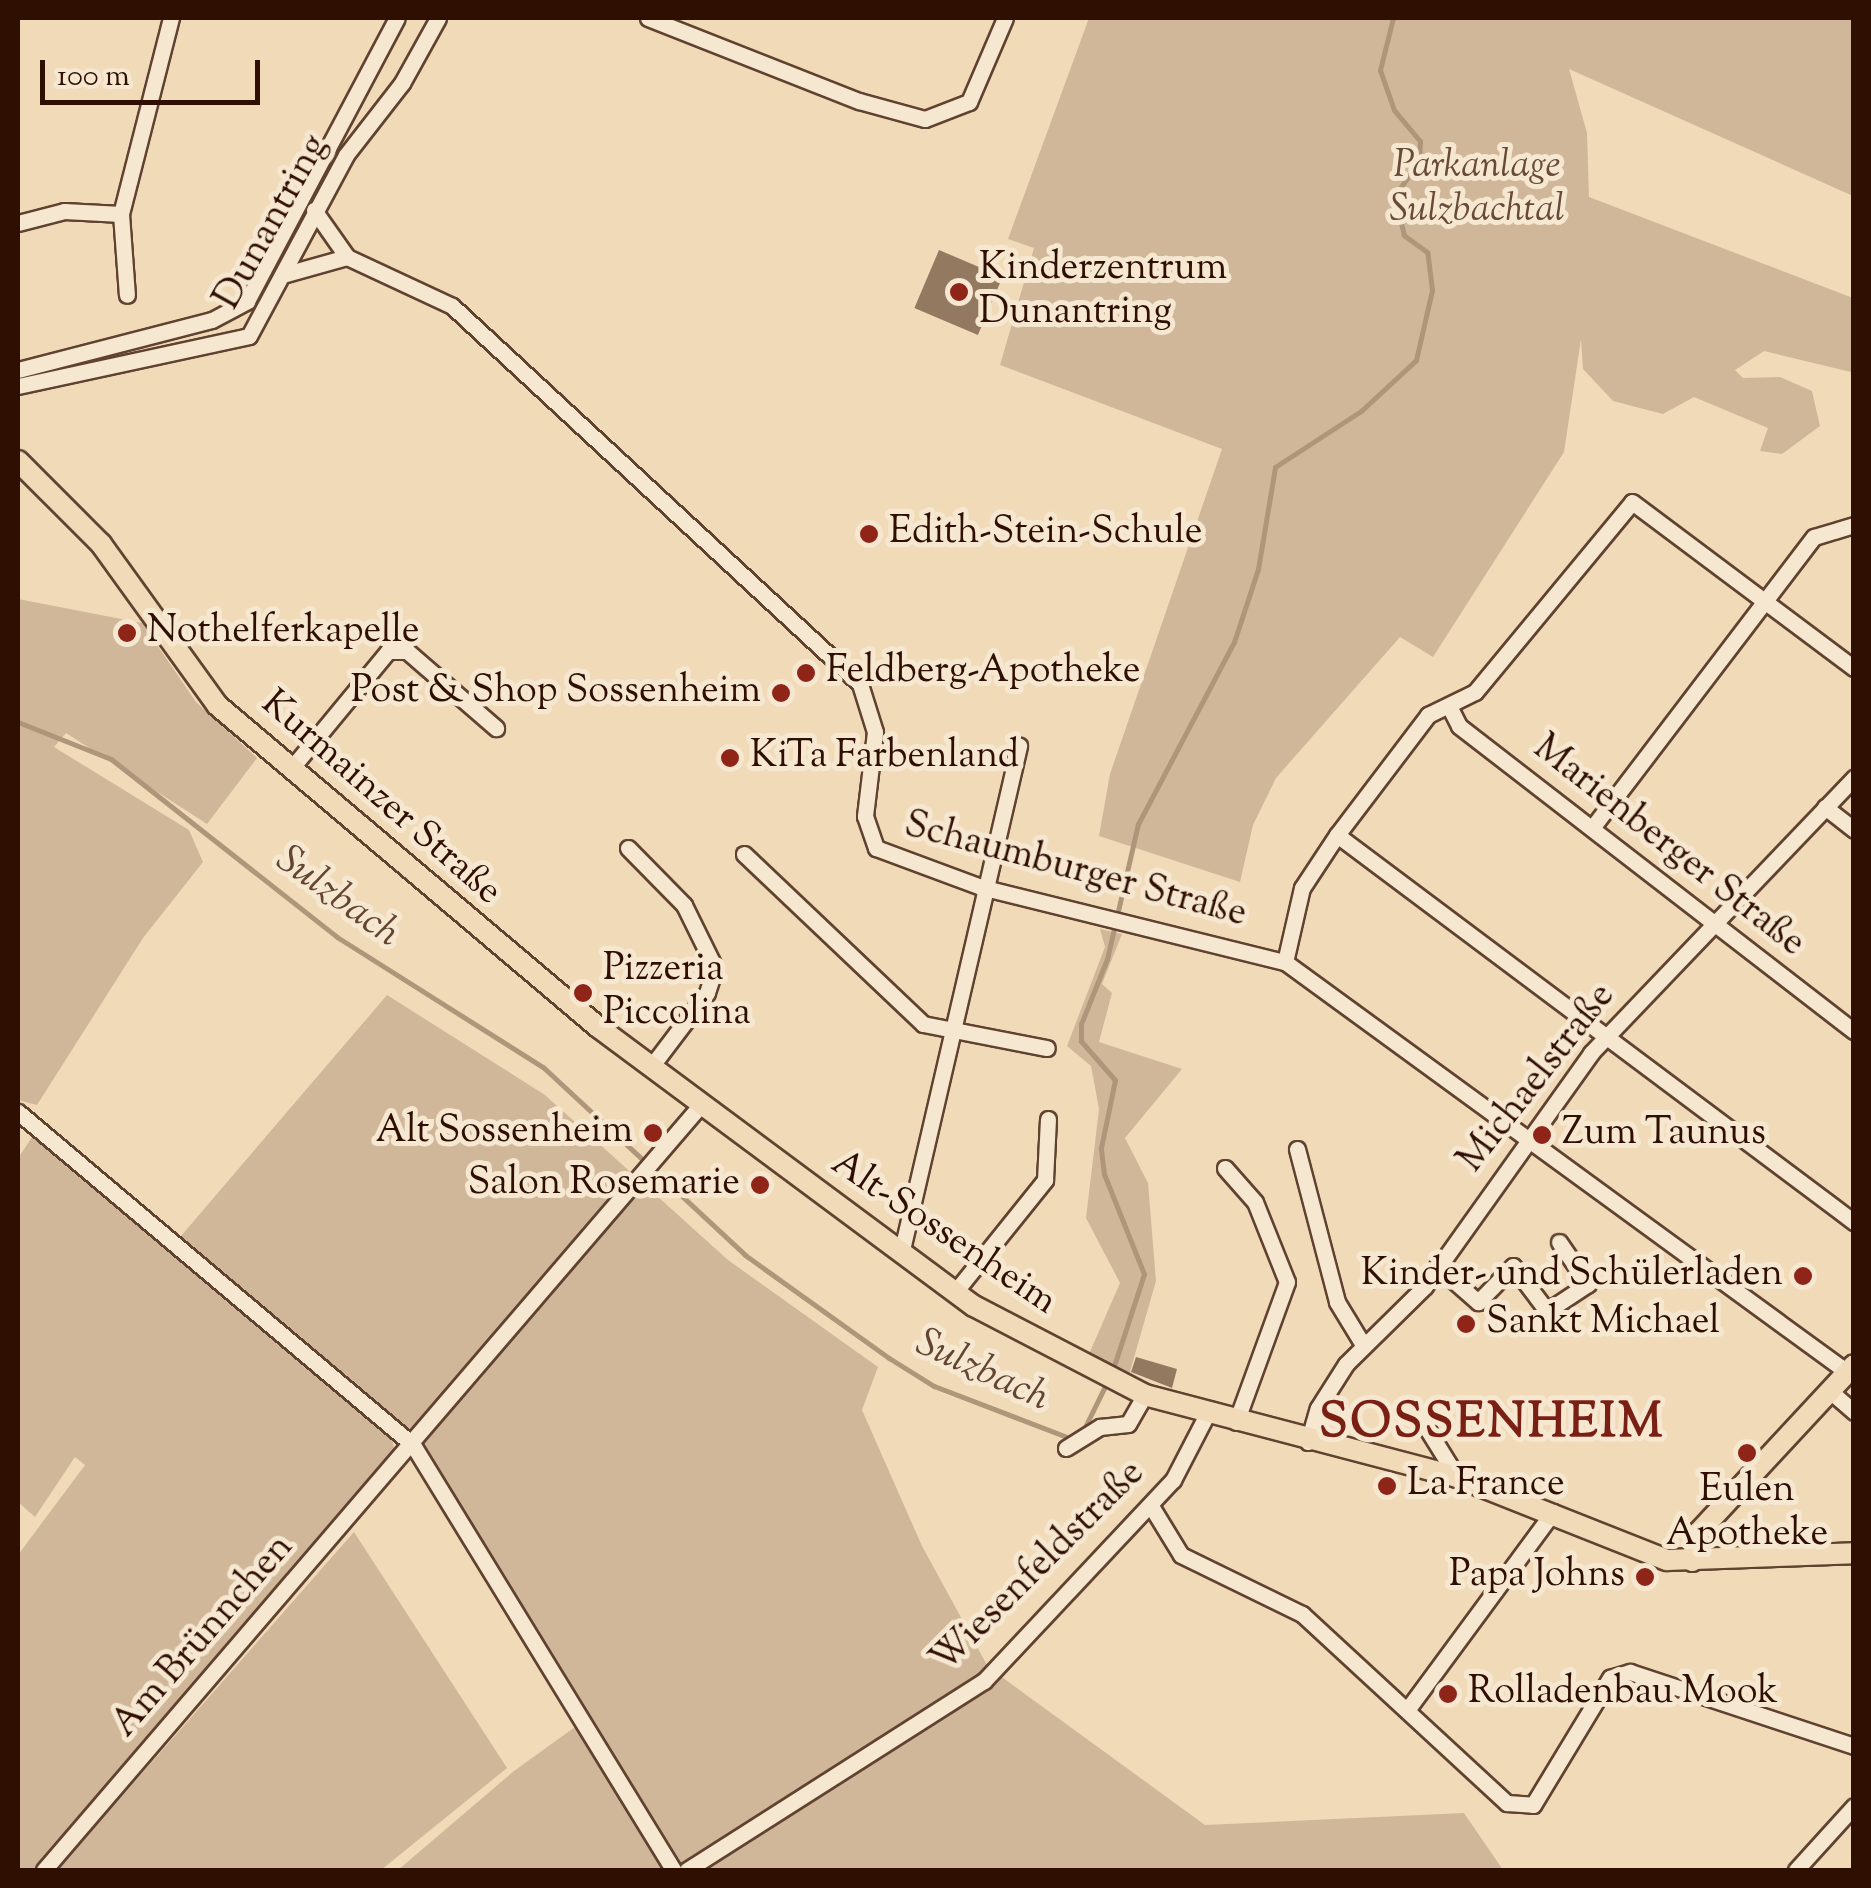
<!DOCTYPE html>
<html>
<head>
<meta charset="utf-8">
<style>
  body { margin:0 }
  #map { position:relative; width:1871px; height:1888px; overflow:hidden; background:#f1dab8; font-family:"Sorts Mill Goudy",serif }
  div>[style] { position:absolute }
  .green>* { inset:0; background:#d0b799 }
  .stream>* { height:5px; margin:-2.5px; padding:0 2.5px; transform-origin:2.5px; border-radius:2.5px; background:#af957a }
  .building>* { inset:0; background:#947961; transform-origin:0 0 }
  .roads { filter:drop-shadow(2px 0 #604230) drop-shadow(-2px 0 #604230) drop-shadow(0 2px #604230) drop-shadow(0 -2px #604230) }
  .minor>* { height:15px; margin:-7.5px; padding:0 7.5px; transform-origin:7.5px; border-radius:7.5px; background:#f6e7d1 }
  .major>* { height:20px; margin:-10px; padding:0 10px; transform-origin:10px; border-radius:10px; background:#f1dab8 }
  .dots>* { width:28px; height:28px; translate:-50% -50%; box-sizing:border-box; border:5px solid #f6e7d1; border-radius:50% }
  span { translate:-50% -50%; white-space:nowrap; text-align:center; line-height:1.15; -webkit-text-stroke:10px #f6e7d1; paint-order:stroke }
  .park-label { font-size:38px; color:#674a37; font-style:italic }
  .street-label { font-size:38px; color:#2f0f02 }
  .poi-label { font-size:38px; color:#2f0f02 }
  .left { translate:0 -50%; text-align:left }
  .right { translate:-100% -50%; text-align:right }
  .water-label { font-size:40px; color:#624532; font-style:italic }
  .district-label { font-size:48px; color:#7a1f14; font-weight:700; letter-spacing:2.5px }
  .frame { position:absolute; inset:0; border:20px solid #2f0f02; pointer-events:none }
  .scale { position:absolute; left:40px; top:60px; width:220px; height:45px; box-sizing:border-box; border:5px solid #2f0f02; border-top:0; padding-left:12px; font-size:30px; line-height:35px; white-space:nowrap; color:#2f0f02; -webkit-text-stroke:8px #f6e7d1; paint-order:stroke }
</style>
</head>
<body>
<div id="map">
  <div class="green">
    <div style="clip-path:polygon(1089px 18px,1853px 18px,1853px 196px,1569px 69px,1587px 133px,1589px 197px,1853px 298px,1851px 372px,1764px 351px,1735px 370px,1743px 378px,1780px 377px,1812px 391px,1820px 426px,1782px 454px,1760px 451px,1768px 428px,1694px 397px,1663px 414px,1613px 401px,1583px 369px,1581px 339px,1564px 452px,1433px 657px,1400px 637px,1276px 778px,1253px 825px,1240px 882px,1099px 836px,1110px 774px,1222px 449px,1000px 365px,1034px 248px,1008px 239px)"></div>
    <div style="clip-path:polygon(18px 599px,142px 623px,196px 702px,257px 758px,207px 824px,66px 733px,54px 747px,189px 830px,203px 862px,143px 938px,37px 1105px,18px 1100px)"></div>
    <div style="clip-path:polygon(1100px 929px,1122px 934px,1102px 984px,1112px 993px,1099px 1042px,1182px 1069px,1125px 1138px,1148px 1183px,1156px 1281px,1129px 1375px,1089px 1354px,1120px 1283px,1086px 1218px,1099px 1109px,1091px 1066px,1067px 1046px,1105px 947px)"></div>
    <div style="clip-path:polygon(387px 995px,545px 1095px,728px 1260px,878px 1367px,862px 1410px,922px 1546px,988px 1667px,1205px 1825px,1464px 1813px,1503px 1870px,681px 1870px,424px 1447px,181px 1236px)"></div>
    <div style="clip-path:polygon(37px 1130px,392px 1436px,395px 1457px,35px 1870px,18px 1870px,18px 1555px,85px 1465px,75px 1457px,35px 1517px,18px 1502px,18px 1158px)"></div>
    <div style="clip-path:polygon(354px 1532px,507px 1768px,381px 1870px,57px 1870px)"></div>
    <div style="clip-path:polygon(575px 1727px,668px 1870px,398px 1870px,514px 1771px)"></div>
  </div>
  <div class="stream">
    <div style="left:18px;top:722px;width:100px;rotate:21.7deg"></div>
    <div style="left:111px;top:759px;width:288px;rotate:38.2deg"></div>
    <div style="left:337px;top:937px;width:244px;rotate:32.3deg"></div>
    <div style="left:543px;top:1067px;width:276px;rotate:42.9deg"></div>
    <div style="left:745px;top:1255px;width:177px;rotate:35.6deg"></div>
    <div style="left:889px;top:1358px;width:53px;rotate:31.9deg"></div>
    <div style="left:934px;top:1386px;width:148px;rotate:21deg"></div>
    <div style="left:1112px;top:1372px;width:103px;rotate:-71.9deg"></div>
    <div style="left:1144px;top:1274px;width:108px;rotate:-111.8deg"></div>
    <div style="left:1104px;top:1174px;width:26px;rotate:-97deg"></div>
    <div style="left:1101px;top:1148px;width:69px;rotate:-78.4deg"></div>
    <div style="left:1115px;top:1080px;width:52px;rotate:-131.1deg"></div>
    <div style="left:1081px;top:1041px;width:17px;rotate:-90deg"></div>
    <div style="left:1081px;top:1024px;width:70px;rotate:-68.2deg"></div>
    <div style="left:1107px;top:959px;width:139px;rotate:-77.1deg"></div>
    <div style="left:1138px;top:824px;width:206px;rotate:-62.2deg"></div>
    <div style="left:1234px;top:642px;width:77px;rotate:-71.8deg"></div>
    <div style="left:1258px;top:569px;width:103px;rotate:-80.5deg"></div>
    <div style="left:1275px;top:467px;width:103px;rotate:-33.1deg"></div>
    <div style="left:1361px;top:411px;width:75px;rotate:-42.8deg"></div>
    <div style="left:1416px;top:360px;width:72px;rotate:-77.1deg"></div>
    <div style="left:1432px;top:290px;width:38px;rotate:-97deg"></div>
    <div style="left:1427px;top:252px;width:29px;rotate:-144deg"></div>
    <div style="left:1404px;top:235px;width:21px;rotate:-104deg"></div>
    <div style="left:1399px;top:215px;width:24px;rotate:-92deg"></div>
    <div style="left:1398px;top:191px;width:37px;rotate:-55deg"></div>
    <div style="left:1419px;top:161px;width:20px;rotate:-87deg"></div>
    <div style="left:1420px;top:141px;width:40px;rotate:-130deg"></div>
    <div style="left:1394px;top:110px;width:42px;rotate:-109.3deg"></div>
    <div style="left:1380px;top:70px;width:54px;rotate:-76deg"></div>
    <div style="left:1084px;top:1429px;width:52px;rotate:-63.9deg"></div>
  </div>
  <div class="building">
    <div style="left:939px;top:250px;width:69px;height:63px;rotate:23deg"></div>
    <div style="clip-path:polygon(1136px 1357px,1177px 1369px,1172px 1388px,1131px 1372px)"></div>
  </div>
  <div class="roads">
    <div class="minor">
      <div style="left:648px;top:18px;width:227px;rotate:21.5deg"></div>
      <div style="left:859px;top:101px;width:68px;rotate:15.3deg"></div>
      <div style="left:925px;top:119px;width:47px;rotate:-21.1deg"></div>
      <div style="left:969px;top:102px;width:91px;rotate:-66.8deg"></div>
      <div style="left:314px;top:210px;width:57px;rotate:54.9deg"></div>
      <div style="left:347px;top:257px;width:116px;rotate:25deg"></div>
      <div style="left:452px;top:306px;width:556px;rotate:42.81deg"></div>
      <div style="left:860px;top:684px;width:50px;rotate:72.6deg"></div>
      <div style="left:875px;top:732px;width:85px;rotate:96.8deg"></div>
      <div style="left:865px;top:816px;width:34px;rotate:71deg"></div>
      <div style="left:876px;top:848px;width:112px;rotate:20.4deg"></div>
      <div style="left:981px;top:887px;width:313px;rotate:13.9deg"></div>
      <div style="left:1285px;top:962px;width:696px;rotate:36.11deg"></div>
      <div style="left:121px;top:214px;width:81px;rotate:85.8deg"></div>
      <div style="left:18px;top:223px;width:48px;rotate:-14.6deg"></div>
      <div style="left:64px;top:211px;width:57px;rotate:3deg"></div>
      <div style="left:121px;top:214px;width:202px;rotate:-75.7deg"></div>
      <div style="left:286px;top:274px;width:63px;rotate:-15.6deg"></div>
      <div style="left:18px;top:370px;width:200px;rotate:-14.5deg"></div>
      <div style="left:212px;top:320px;width:40px;rotate:-28deg"></div>
      <div style="left:247px;top:301px;width:320px;rotate:-62.1deg"></div>
      <div style="left:18px;top:386px;width:236px;rotate:-12.2deg"></div>
      <div style="left:249px;top:336px;width:205px;rotate:-61.8deg"></div>
      <div style="left:346px;top:155px;width:91px;rotate:-52.1deg"></div>
      <div style="left:402px;top:83px;width:74px;rotate:-61deg"></div>
      <div style="left:1450px;top:708px;width:20px;rotate:63deg"></div>
      <div style="left:1459px;top:726px;width:499px;rotate:37.7deg"></div>
      <div style="left:290px;top:770px;width:154px;rotate:-50.5deg"></div>
      <div style="left:388px;top:651px;width:19px"></div>
      <div style="left:407px;top:651px;width:118px;rotate:40.9deg"></div>
      <div style="left:1825px;top:807px;width:37px;rotate:38deg"></div>
      <div style="left:1592px;top:828px;width:366px;rotate:-52.7deg"></div>
      <div style="left:1814px;top:537px;width:42px;rotate:-16.7deg"></div>
      <div style="left:1337px;top:835px;width:646px;rotate:36.82deg"></div>
      <div style="left:628px;top:848px;width:80px;rotate:45.5deg"></div>
      <div style="left:684px;top:905px;width:70px;rotate:63.8deg"></div>
      <div style="left:715px;top:968px;width:26px;rotate:108deg"></div>
      <div style="left:707px;top:993px;width:94px;rotate:127.2deg"></div>
      <div style="left:744px;top:854px;width:247px;rotate:43.5deg"></div>
      <div style="left:923px;top:1024px;width:126px;rotate:11deg"></div>
      <div style="left:1285px;top:962px;width:76px;rotate:-77.1deg"></div>
      <div style="left:1302px;top:888px;width:64px;rotate:-56.6deg"></div>
      <div style="left:1337px;top:835px;width:151px;rotate:-52.8deg"></div>
      <div style="left:1428px;top:715px;width:52px;rotate:-26.1deg"></div>
      <div style="left:1475px;top:692px;width:246px;rotate:-50.4deg"></div>
      <div style="left:1632px;top:502px;width:277px;rotate:36.8deg"></div>
      <div style="left:18px;top:1112px;width:517px;rotate:40.13deg"></div>
      <div style="left:413px;top:1445px;width:498px;rotate:58.5deg"></div>
      <div style="left:1297px;top:1149px;width:158px;rotate:75.3deg"></div>
      <div style="left:1337px;top:1302px;width:48px;rotate:58.6deg"></div>
      <div style="left:1225px;top:1168px;width:45px;rotate:48.6deg"></div>
      <div style="left:1255px;top:1202px;width:86px;rotate:68.2deg"></div>
      <div style="left:1287px;top:1282px;width:149px;rotate:110deg"></div>
      <div style="left:901px;top:1254px;width:522px;rotate:-76.92deg"></div>
      <div style="left:1437px;top:1266px;width:55px;rotate:41.3deg"></div>
      <div style="left:1478px;top:1302px;width:50px;rotate:-45.8deg"></div>
      <div style="left:1513px;top:1266px;width:56px;rotate:52.9deg"></div>
      <div style="left:1547px;top:1311px;width:49px;rotate:-33.4deg"></div>
      <div style="left:1588px;top:1284px;width:51px;rotate:-124.6deg"></div>
      <div style="left:955px;top:1292px;width:144px;rotate:-51.2deg"></div>
      <div style="left:1045px;top:1180px;width:61px;rotate:-87.2deg"></div>
      <div style="left:1830px;top:1391px;width:32px;rotate:41deg"></div>
      <div style="left:1421px;top:1419px;width:68px;rotate:58.2deg"></div>
      <div style="left:1308px;top:1442px;width:35px;rotate:-74deg"></div>
      <div style="left:1318px;top:1408px;width:52px;rotate:-57.5deg"></div>
      <div style="left:1346px;top:1364px;width:111px;rotate:-44.6deg"></div>
      <div style="left:1425px;top:1286px;width:286px;rotate:-54.5deg"></div>
      <div style="left:1591px;top:1053px;width:381px;rotate:-46.3deg"></div>
      <div style="left:1066px;top:1448px;width:40px;rotate:-32deg"></div>
      <div style="left:1100px;top:1427px;width:28px;rotate:-6deg"></div>
      <div style="left:1128px;top:1424px;width:34px;rotate:-60deg"></div>
      <div style="left:1151px;top:1506px;width:57px;rotate:58.5deg"></div>
      <div style="left:1181px;top:1555px;width:135px;rotate:26deg"></div>
      <div style="left:1302px;top:1614px;width:279px;rotate:42.7deg"></div>
      <div style="left:1507px;top:1803px;width:26px;rotate:4deg"></div>
      <div style="left:1533px;top:1805px;width:149px;rotate:-58.8deg"></div>
      <div style="left:1610px;top:1678px;width:21px;rotate:-17deg"></div>
      <div style="left:1630px;top:1672px;width:236px;rotate:18.3deg"></div>
      <div style="left:1410px;top:1706px;width:241px;rotate:-53.6deg"></div>
      <div style="left:44px;top:1870px;width:1006px;rotate:-49.36deg"></div>
      <div style="left:687px;top:1870px;width:352px;rotate:-32.5deg"></div>
      <div style="left:984px;top:1681px;width:276px;rotate:-46.8deg"></div>
      <div style="left:1173px;top:1480px;width:74px;rotate:-62.7deg"></div>
      <div style="left:1796px;top:1870px;width:86px;rotate:-47.8deg"></div>
    </div>
    <div class="major">
      <div style="left:18px;top:461px;width:117px;rotate:45deg"></div>
      <div style="left:101px;top:544px;width:198px;rotate:54.2deg"></div>
      <div style="left:217px;top:705px;width:499px;rotate:40.2deg"></div>
      <div style="left:598px;top:1027px;width:468px;rotate:36.6deg"></div>
      <div style="left:974px;top:1306px;width:193px;rotate:27.5deg"></div>
      <div style="left:1145px;top:1395px;width:323px;rotate:14.7deg"></div>
      <div style="left:1457px;top:1477px;width:226px;rotate:21.6deg"></div>
      <div style="left:1667px;top:1560px;width:187px;rotate:-2.1deg"></div>
      <div style="left:1692px;top:1561px;width:29px;rotate:-78deg"></div>
      <div style="left:1698px;top:1533px;width:229px;rotate:-47.1deg"></div>
    </div>
  </div>
  <div class="dots">
    <div style="left:959px;top:292px;background:#8f2418"></div>
    <div style="left:869px;top:534px;background:#8f2418"></div>
    <div style="left:127px;top:633px;background:#8f2418"></div>
    <div style="left:806px;top:673px;background:#8f2418"></div>
    <div style="left:781px;top:693px;background:#8f2418"></div>
    <div style="left:730px;top:758px;background:#8f2418"></div>
    <div style="left:583px;top:993px;background:#8f2418"></div>
    <div style="left:653px;top:1133px;background:#8f2418"></div>
    <div style="left:1542px;top:1135px;background:#8f2418"></div>
    <div style="left:760px;top:1185px;background:#8f2418"></div>
    <div style="left:1803px;top:1276px;background:#8f2418"></div>
    <div style="left:1466px;top:1324px;background:#8f2418"></div>
    <div style="left:1747px;top:1453px;background:#8f2418"></div>
    <div style="left:1387px;top:1486px;background:#8f2418"></div>
    <div style="left:1645px;top:1577px;background:#8f2418"></div>
    <div style="left:1448px;top:1694px;background:#8f2418"></div>
  </div>
  <div class="park-label">
    <span style="left:1477px;top:190px">Parkanlage<br>Sulzbachtal</span>
  </div>
  <div class="street-label">
    <span style="left:273px;top:223px;rotate:-61deg">Dunantring</span>
    <span style="left:380px;top:799px;rotate:41deg">Kurmainzer Straße</span>
    <span style="left:1668px;top:847px;rotate:38deg">Marienberger Straße</span>
    <span style="left:1075px;top:871px;rotate:15deg">Schaumburger Straße</span>
    <span style="left:1538px;top:1079px;rotate:-52deg">Michaelstraße</span>
    <span style="left:943px;top:1234px;rotate:34deg">Alt-Sossenheim</span>
    <span style="left:1039px;top:1568px;rotate:-45deg">Wiesenfeldstraße</span>
    <span style="left:204px;top:1637px;rotate:-49deg">Am Brünnchen</span>
  </div>
  <div class="poi-label">
    <span class="left" style="left:979px;top:292px">Kinderzentrum<br>Dunantring</span>
    <span class="left" style="left:889px;top:534px">Edith-Stein-Schule</span>
    <span class="left" style="left:147px;top:633px">Nothelferkapelle</span>
    <span class="left" style="left:826px;top:673px">Feldberg-Apotheke</span>
    <span class="right" style="left:761px;top:693px">Post &amp; Shop Sossenheim</span>
    <span class="left" style="left:750px;top:758px">KiTa Farbenland</span>
    <span class="left" style="left:603px;top:993px">Pizzeria<br>Piccolina</span>
    <span class="right" style="left:633px;top:1133px">Alt Sossenheim</span>
    <span class="left" style="left:1562px;top:1135px">Zum Taunus</span>
    <span class="right" style="left:740px;top:1185px">Salon Rosemarie</span>
    <span class="right" style="left:1783px;top:1276px">Kinder- und Schülerladen</span>
    <span class="left" style="left:1486px;top:1324px">Sankt Michael</span>
    <span class="left" style="left:1407px;top:1486px">La France</span>
    <span style="left:1747px;top:1514px">Eulen<br>Apotheke</span>
    <span class="right" style="left:1625px;top:1577px">Papa Johns</span>
    <span class="left" style="left:1468px;top:1694px">Rolladenbau Mook</span>
  </div>
  <div class="water-label">
    <span style="left:337px;top:898px;rotate:36deg">Sulzbach</span>
    <span style="left:982px;top:1372px;rotate:25deg">Sulzbach</span>
  </div>
  <div class="district-label">
    <span style="left:1492px;top:1425px">SOSSENHEIM</span>
  </div>
  <div class="frame"></div>
  <div class="scale">100 m</div>
</div>
</body>
</html>
